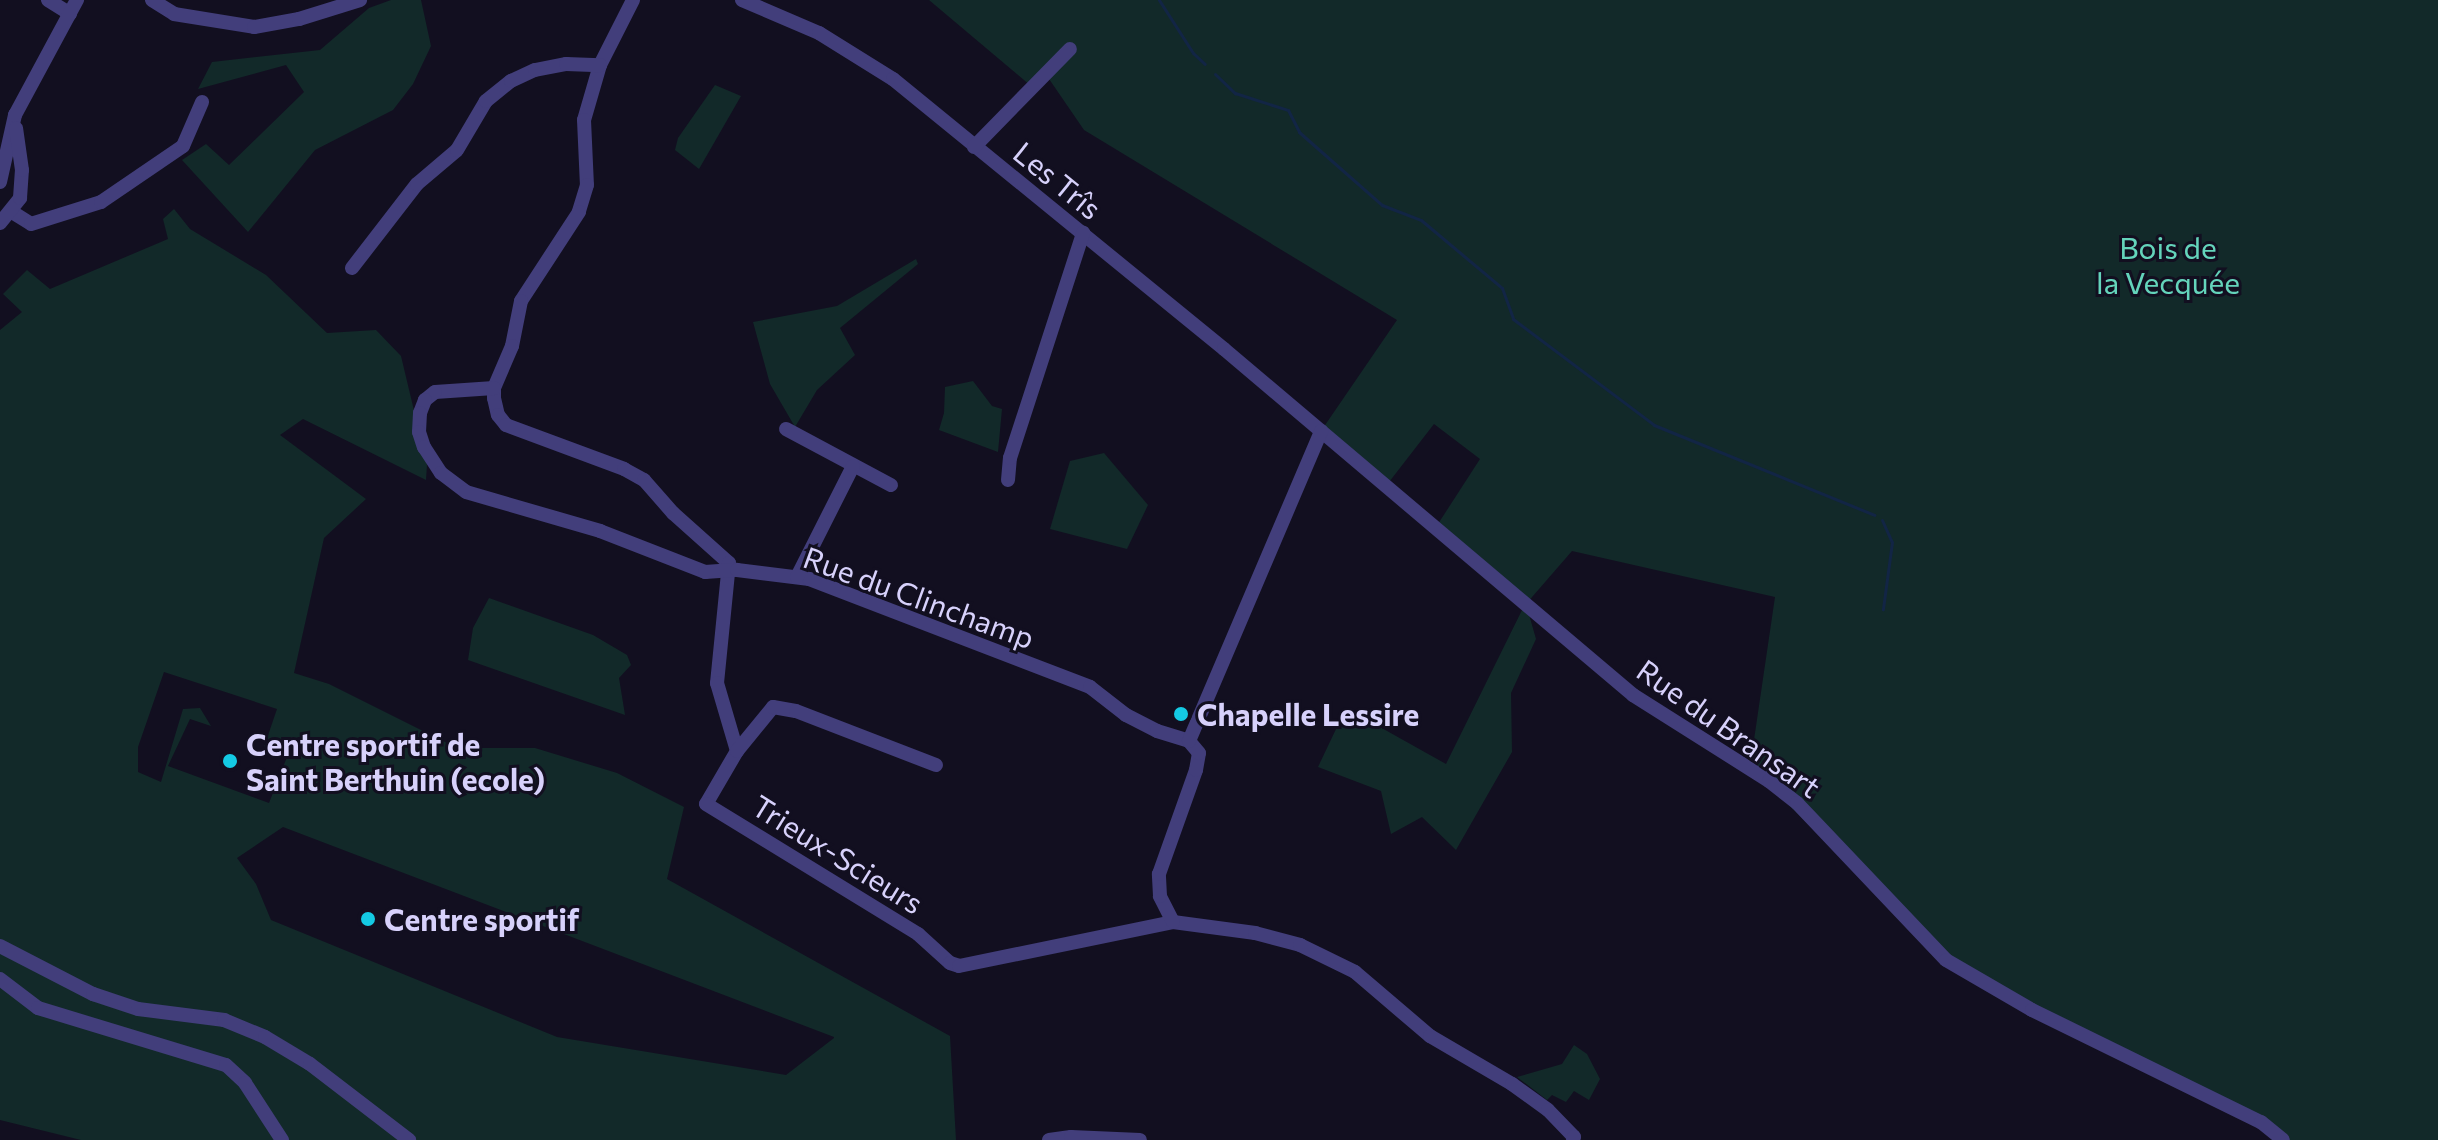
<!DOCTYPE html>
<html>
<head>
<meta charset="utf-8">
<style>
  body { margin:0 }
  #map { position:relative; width:2438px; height:1140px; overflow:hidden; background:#120f20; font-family:Commissioner,sans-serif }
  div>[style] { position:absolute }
  .green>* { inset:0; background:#122929 }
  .stream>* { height:3px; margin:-1.5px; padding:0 1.5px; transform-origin:1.5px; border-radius:1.5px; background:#122545 }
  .minor>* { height:14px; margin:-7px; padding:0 7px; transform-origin:7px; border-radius:7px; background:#423e7b }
  .dots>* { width:22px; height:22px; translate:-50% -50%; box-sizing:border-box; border:4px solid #120f20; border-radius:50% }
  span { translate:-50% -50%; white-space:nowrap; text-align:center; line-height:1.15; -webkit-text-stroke:6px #120f20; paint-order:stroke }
  .street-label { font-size:30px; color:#d7d1fb }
  .park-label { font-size:30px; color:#64d4bb }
  .poi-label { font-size:30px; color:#d7d1fb; font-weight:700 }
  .left { translate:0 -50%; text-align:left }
</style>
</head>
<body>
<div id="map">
  <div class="green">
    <div style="clip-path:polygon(391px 0,421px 0,431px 46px,413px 84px,393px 110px,315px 150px,248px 232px,182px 160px,206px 144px,229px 165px,304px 92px,286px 65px,198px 89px,212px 62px,320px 50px,369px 8px)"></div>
    <div style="clip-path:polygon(929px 0,2438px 0,2438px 1140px,2283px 1140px,1946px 960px,1750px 767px,1775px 597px,1572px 551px,1526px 604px,1536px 639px,1511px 693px,1512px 752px,1456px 850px,1422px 817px,1391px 834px,1381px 791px,1318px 767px,1346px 708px,1446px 764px,1525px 604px,1436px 527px,1480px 459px,1434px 424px,1386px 486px,1321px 431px,1397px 320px,1084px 130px,1047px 76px,1031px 86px)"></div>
    <div style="clip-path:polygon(715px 85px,741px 96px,699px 169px,675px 150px,678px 138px)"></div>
    <div style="clip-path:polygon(evenodd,174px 209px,190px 229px,266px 275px,327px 333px,376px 330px,401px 356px,427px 465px,426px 480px,303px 419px,280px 435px,366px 499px,324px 538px,294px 673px,329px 684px,457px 748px,535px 748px,617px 773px,684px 807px,667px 879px,950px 1036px,956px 1140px,81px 1140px,0 1120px,0 330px,22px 312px,3px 294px,27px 270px,50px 289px,168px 239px,163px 219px,174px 209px,164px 672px,277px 709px,264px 747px,287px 757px,269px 803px,168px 766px,190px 719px,211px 726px,200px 708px,183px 709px,161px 782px,138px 772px,138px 747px,164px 672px,174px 209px,283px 827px,834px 1037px,834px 1038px,786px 1075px,557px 1037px,271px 920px,256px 884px,237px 858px,283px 827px)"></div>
    <div style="clip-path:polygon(916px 259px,918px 264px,840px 328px,855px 355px,817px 390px,795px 427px,770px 384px,753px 322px,837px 306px)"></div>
    <div style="clip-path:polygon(973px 381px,992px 406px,1002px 409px,998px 452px,939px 430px,944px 413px,945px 387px)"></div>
    <div style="clip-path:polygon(1104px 453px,1148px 505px,1127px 549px,1050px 529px,1070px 461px)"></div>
    <div style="clip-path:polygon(489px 598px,593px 635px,627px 655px,631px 665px,619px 678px,625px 715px,468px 660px,473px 628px)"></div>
    <div style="clip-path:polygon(1574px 1045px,1587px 1054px,1600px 1079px,1589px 1100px,1574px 1091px,1566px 1102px,1552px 1095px,1547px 1100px,1517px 1077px,1562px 1064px)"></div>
  </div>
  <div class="stream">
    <div style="left:1159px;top:0;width:63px;rotate:57.3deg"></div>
    <div style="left:1193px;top:53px;width:16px;rotate:43deg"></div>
    <div style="left:1215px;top:74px;width:28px;rotate:44deg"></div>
    <div style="left:1235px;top:93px;width:56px;rotate:17.8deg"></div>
    <div style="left:1288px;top:110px;width:25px;rotate:63deg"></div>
    <div style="left:1299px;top:132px;width:111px;rotate:41.3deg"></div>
    <div style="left:1382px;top:205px;width:42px;rotate:21deg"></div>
    <div style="left:1421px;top:220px;width:106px;rotate:40deg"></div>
    <div style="left:1502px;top:288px;width:33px;rotate:70deg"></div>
    <div style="left:1513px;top:319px;width:176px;rotate:36.9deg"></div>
    <div style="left:1654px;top:425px;width:238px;rotate:22.2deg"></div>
    <div style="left:1882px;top:520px;width:24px;rotate:66deg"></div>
    <div style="left:1892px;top:542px;width:68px;rotate:97.7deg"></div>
  </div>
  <div class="minor">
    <div style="left:48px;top:0;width:26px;rotate:32deg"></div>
    <div style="left:152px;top:0;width:26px;rotate:32deg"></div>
    <div style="left:174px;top:14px;width:81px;rotate:9.2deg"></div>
    <div style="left:254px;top:27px;width:46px;rotate:-10.1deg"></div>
    <div style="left:299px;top:19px;width:64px;rotate:-17.3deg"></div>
    <div style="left:633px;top:0;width:73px;rotate:116.9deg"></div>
    <div style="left:600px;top:65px;width:57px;rotate:106.2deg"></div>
    <div style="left:584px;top:120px;width:65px;rotate:87.4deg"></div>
    <div style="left:587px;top:185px;width:28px;rotate:107deg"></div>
    <div style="left:579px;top:212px;width:106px;rotate:123.1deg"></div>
    <div style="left:521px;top:301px;width:46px;rotate:101.3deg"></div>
    <div style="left:512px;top:346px;width:46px;rotate:113.2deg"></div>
    <div style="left:494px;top:388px;width:10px;rotate:90deg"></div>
    <div style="left:494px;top:398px;width:17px;rotate:77deg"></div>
    <div style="left:498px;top:415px;width:13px;rotate:51deg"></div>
    <div style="left:506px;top:425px;width:126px;rotate:20.4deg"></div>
    <div style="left:624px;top:469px;width:23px;rotate:29deg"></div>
    <div style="left:644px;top:480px;width:44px;rotate:48.7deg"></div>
    <div style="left:673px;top:513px;width:75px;rotate:41.8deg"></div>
    <div style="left:729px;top:563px;width:121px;rotate:95.7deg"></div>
    <div style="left:717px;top:683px;width:71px;rotate:73.6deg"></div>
    <div style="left:737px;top:751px;width:61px;rotate:120.3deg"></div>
    <div style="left:706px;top:804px;width:249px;rotate:31.5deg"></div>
    <div style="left:918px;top:934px;width:43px;rotate:42.2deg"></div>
    <div style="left:950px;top:963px;width:9px;rotate:18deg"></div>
    <div style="left:959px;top:966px;width:218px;rotate:-11.6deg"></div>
    <div style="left:1173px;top:922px;width:83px;rotate:7.6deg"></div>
    <div style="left:1255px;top:933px;width:47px;rotate:14.9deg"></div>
    <div style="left:1300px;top:945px;width:61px;rotate:26.1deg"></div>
    <div style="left:1355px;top:972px;width:99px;rotate:40.5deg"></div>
    <div style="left:1430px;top:1036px;width:95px;rotate:30.3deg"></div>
    <div style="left:1512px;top:1084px;width:44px;rotate:35.8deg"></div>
    <div style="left:1548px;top:1110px;width:37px;rotate:46deg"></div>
    <div style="left:1574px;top:1137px;width:3px;rotate:108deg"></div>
    <div style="left:742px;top:0;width:84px;rotate:23.2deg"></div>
    <div style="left:819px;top:33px;width:87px;rotate:31.9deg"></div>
    <div style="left:893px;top:79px;width:427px;rotate:39.2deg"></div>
    <div style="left:1224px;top:349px;width:536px;rotate:40.23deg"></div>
    <div style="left:1633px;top:695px;width:161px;rotate:32.3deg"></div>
    <div style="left:1769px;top:781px;width:36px;rotate:38deg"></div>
    <div style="left:1797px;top:803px;width:216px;rotate:46.5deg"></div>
    <div style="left:1946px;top:960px;width:99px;rotate:30.2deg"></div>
    <div style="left:2032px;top:1010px;width:255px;rotate:26.1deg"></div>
    <div style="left:2261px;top:1122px;width:28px;rotate:39deg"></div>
    <div style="left:974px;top:147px;width:137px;rotate:-45.6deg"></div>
    <div style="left:0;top:182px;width:69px;rotate:-77.4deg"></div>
    <div style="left:15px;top:115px;width:131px;rotate:-61.7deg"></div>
    <div style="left:12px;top:212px;width:22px;rotate:32deg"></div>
    <div style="left:31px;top:224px;width:73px;rotate:-17.4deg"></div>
    <div style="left:101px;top:202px;width:99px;rotate:-34.3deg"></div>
    <div style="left:183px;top:146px;width:48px;rotate:-66.6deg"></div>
    <div style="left:0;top:223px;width:32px;rotate:-51deg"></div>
    <div style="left:20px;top:198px;width:28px;rotate:-86deg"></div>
    <div style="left:22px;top:170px;width:42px;rotate:-98.1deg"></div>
    <div style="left:352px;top:268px;width:106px;rotate:-52.3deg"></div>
    <div style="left:417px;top:184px;width:52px;rotate:-40.4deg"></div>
    <div style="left:457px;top:150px;width:57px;rotate:-59.4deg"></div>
    <div style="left:486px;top:101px;width:32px;rotate:-39deg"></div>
    <div style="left:511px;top:81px;width:26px;rotate:-25deg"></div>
    <div style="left:535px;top:70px;width:32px;rotate:-11deg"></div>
    <div style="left:566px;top:64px;width:34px;rotate:2deg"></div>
    <div style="left:494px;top:388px;width:59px;rotate:176.1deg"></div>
    <div style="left:435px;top:392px;width:13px;rotate:141deg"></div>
    <div style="left:425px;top:400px;width:14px;rotate:111deg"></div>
    <div style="left:420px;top:413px;width:19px;rotate:93deg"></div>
    <div style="left:419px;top:432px;width:16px;rotate:72deg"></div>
    <div style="left:424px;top:447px;width:31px;rotate:57deg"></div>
    <div style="left:441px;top:473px;width:31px;rotate:37deg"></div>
    <div style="left:466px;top:492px;width:140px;rotate:16.2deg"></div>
    <div style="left:600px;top:531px;width:113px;rotate:21.3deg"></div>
    <div style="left:705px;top:572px;width:32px;rotate:-4deg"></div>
    <div style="left:737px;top:570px;width:73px;rotate:7.1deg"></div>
    <div style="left:809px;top:579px;width:301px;rotate:21deg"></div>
    <div style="left:1090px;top:687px;width:46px;rotate:37.9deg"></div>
    <div style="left:1126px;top:715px;width:35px;rotate:27deg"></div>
    <div style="left:1157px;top:731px;width:34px;rotate:17deg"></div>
    <div style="left:786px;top:429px;width:119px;rotate:28.1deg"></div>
    <div style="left:1008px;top:480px;width:22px;rotate:-85deg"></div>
    <div style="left:1010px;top:458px;width:237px;rotate:-72deg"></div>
    <div style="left:797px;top:577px;width:124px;rotate:-63.2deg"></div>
    <div style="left:737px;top:751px;width:57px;rotate:-50.7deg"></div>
    <div style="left:773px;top:707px;width:23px;rotate:10deg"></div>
    <div style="left:796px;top:711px;width:150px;rotate:21.1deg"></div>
    <div style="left:1173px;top:922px;width:29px;rotate:-117deg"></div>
    <div style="left:1160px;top:896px;width:22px;rotate:-93deg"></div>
    <div style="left:1159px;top:874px;width:110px;rotate:-70.4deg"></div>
    <div style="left:1196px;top:770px;width:17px;rotate:-80deg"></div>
    <div style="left:1199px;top:753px;width:16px;rotate:-130deg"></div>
    <div style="left:1189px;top:741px;width:337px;rotate:-66.9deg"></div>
    <div style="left:0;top:946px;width:105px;rotate:27.3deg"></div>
    <div style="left:93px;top:994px;width:47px;rotate:18.4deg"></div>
    <div style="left:138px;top:1009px;width:87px;rotate:7.3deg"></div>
    <div style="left:224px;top:1020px;width:44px;rotate:22.5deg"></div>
    <div style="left:265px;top:1037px;width:52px;rotate:31deg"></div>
    <div style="left:310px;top:1064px;width:125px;rotate:37.5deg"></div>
    <div style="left:0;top:979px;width:48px;rotate:37.3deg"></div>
    <div style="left:38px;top:1008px;width:196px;rotate:16.9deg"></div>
    <div style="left:226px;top:1065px;width:26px;rotate:43deg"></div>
    <div style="left:245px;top:1083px;width:68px;rotate:57deg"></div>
    <div style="left:1049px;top:1140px;width:22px;rotate:-8deg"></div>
    <div style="left:1071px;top:1137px;width:69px;rotate:2.5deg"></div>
  </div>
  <div class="dots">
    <div style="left:1181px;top:714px;background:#14cae4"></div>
    <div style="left:230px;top:761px;background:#14cae4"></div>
    <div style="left:368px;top:919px;background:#14cae4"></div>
  </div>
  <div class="street-label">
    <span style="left:1058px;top:180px;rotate:39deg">Les Trîs</span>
    <span style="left:919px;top:597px;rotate:20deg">Rue du Clinchamp</span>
    <span style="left:1729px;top:728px;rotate:35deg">Rue du Bransart</span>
    <span style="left:838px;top:854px;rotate:32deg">Trieux-Scieurs</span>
  </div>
  <div class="park-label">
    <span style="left:2168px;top:264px">Bois de<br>la Vecquée</span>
  </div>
  <div class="poi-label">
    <span class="left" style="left:1197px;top:714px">Chapelle Lessire</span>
    <span class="left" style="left:246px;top:761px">Centre sportif de<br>Saint Berthuin (ecole)</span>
    <span class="left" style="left:384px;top:919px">Centre sportif</span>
  </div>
</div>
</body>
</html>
